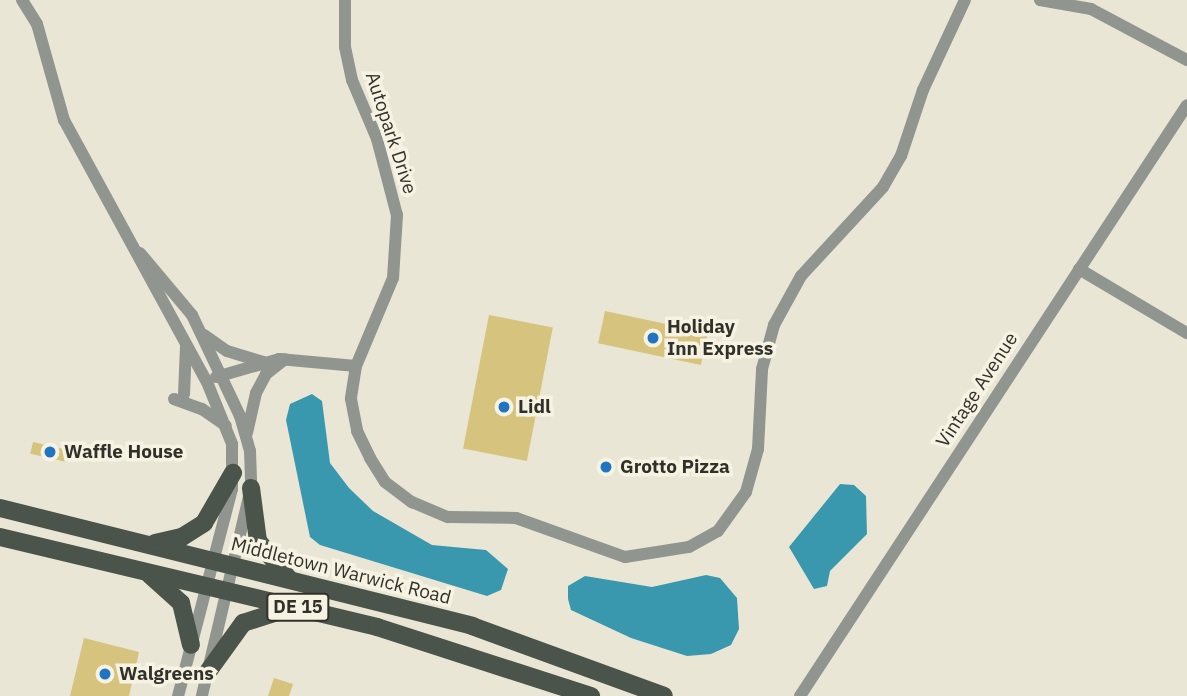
<!DOCTYPE html>
<html>
<head>
<meta charset="utf-8">
<style>
  body { margin:0 }
  #map { position:relative; width:1187px; height:696px; overflow:hidden; background:#eae6d5; font-family:"IBM Plex Sans",sans-serif }
  div>[style] { position:absolute }
  .water>* { inset:0; background:#3a98ae }
  .building>* { inset:0; background:#d6c37d; transform-origin:0 0 }
  .minor>* { height:12px; margin:-6px; padding:0 6px; transform-origin:6px; border-radius:6px; background:#90958f }
  .primary>* { height:18px; margin:-9px; padding:0 9px; transform-origin:9px; border-radius:9px; background:#4a544a }
  .dots>* { width:19px; height:19px; translate:-50% -50%; box-sizing:border-box; border:4px solid #f7f3e2; border-radius:50% }
  span { translate:-50% -50%; white-space:nowrap; text-align:center; line-height:1.15; -webkit-text-stroke:7px #f7f3e2; paint-order:stroke }
  .shield-label span { padding:2px 5px; background:#f7f3e2; border:2px solid; border-radius:5px; -webkit-text-stroke-width:0 }
  .shield-label { font-size:18px; color:#32302a; font-weight:700 }
  .street-label { font-size:19px; color:#32302a }
  .poi-label { font-size:19px; color:#32302a; font-weight:700 }
  .left { translate:0 -50%; text-align:left }
</style>
</head>
<body>
<div id="map">
  <div class="water">
    <div style="clip-path:polygon(312px 394px,322px 401px,330px 463px,349px 488px,373px 511px,432px 545px,486px 550px,508px 569px,501px 590px,487px 596px,320px 545px,310px 537px,286px 420px,290px 404px)"></div>
    <div style="clip-path:polygon(840px 484px,854px 485px,866px 496px,867px 534px,830px 571px,827px 586px,814px 589px,789px 547px)"></div>
    <div style="clip-path:polygon(706px 575px,720px 578px,737px 598px,739px 629px,731px 645px,711px 654px,687px 656px,631px 638px,571px 610px,568px 599px,568px 586px,585px 576px,652px 587px)"></div>
  </div>
  <div class="building">
    <div style="left:605px;top:311px;width:105px;height:33px;rotate:12deg"></div>
    <div style="left:489px;top:315px;width:65px;height:136px;rotate:11deg"></div>
    <div style="left:33px;top:442px;width:37px;height:12px;rotate:13deg"></div>
    <div style="clip-path:polygon(84px 638px,139px 652px,129px 696px,70px 696px)"></div>
    <div style="clip-path:polygon(274px 678px,293px 684px,289px 696px,268px 696px)"></div>
  </div>
  <div class="minor">
    <div style="left:22px;top:0;width:28px;rotate:58deg"></div>
    <div style="left:37px;top:24px;width:100px;rotate:74.3deg"></div>
    <div style="left:64px;top:120px;width:298px;rotate:61.4deg"></div>
    <div style="left:207px;top:382px;width:67px;rotate:68deg"></div>
    <div style="left:232px;top:444px;width:45px;rotate:90deg"></div>
    <div style="left:232px;top:489px;width:214px;rotate:104.6deg"></div>
    <div style="left:345px;top:0;width:47px;rotate:90deg"></div>
    <div style="left:345px;top:47px;width:34px;rotate:78deg"></div>
    <div style="left:352px;top:80px;width:64px;rotate:67deg"></div>
    <div style="left:377px;top:139px;width:79px;rotate:75.3deg"></div>
    <div style="left:397px;top:215px;width:63px;rotate:93.6deg"></div>
    <div style="left:393px;top:278px;width:95px;rotate:112.8deg"></div>
    <div style="left:356px;top:366px;width:33px;rotate:99deg"></div>
    <div style="left:351px;top:399px;width:33px;rotate:79deg"></div>
    <div style="left:357px;top:431px;width:30px;rotate:64deg"></div>
    <div style="left:370px;top:458px;width:28px;rotate:58deg"></div>
    <div style="left:385px;top:482px;width:34px;rotate:37deg"></div>
    <div style="left:412px;top:502px;width:39px;rotate:23deg"></div>
    <div style="left:448px;top:517px;width:68px;rotate:0.8deg"></div>
    <div style="left:516px;top:518px;width:116px;rotate:19.7deg"></div>
    <div style="left:625px;top:557px;width:65px;rotate:-8.9deg"></div>
    <div style="left:689px;top:547px;width:33px;rotate:-29deg"></div>
    <div style="left:718px;top:531px;width:48px;rotate:-54.3deg"></div>
    <div style="left:746px;top:492px;width:45px;rotate:-74.4deg"></div>
    <div style="left:758px;top:449px;width:80px;rotate:-87.1deg"></div>
    <div style="left:762px;top:369px;width:46px;rotate:-74.7deg"></div>
    <div style="left:774px;top:325px;width:56px;rotate:-61.1deg"></div>
    <div style="left:801px;top:276px;width:121px;rotate:-47.3deg"></div>
    <div style="left:883px;top:187px;width:36px;rotate:-60deg"></div>
    <div style="left:901px;top:156px;width:70px;rotate:-71.6deg"></div>
    <div style="left:923px;top:90px;width:99px;rotate:-65deg"></div>
    <div style="left:1040px;top:0;width:52px;rotate:10deg"></div>
    <div style="left:1091px;top:9px;width:109px;rotate:28deg"></div>
    <div style="left:140px;top:253px;width:81px;rotate:50deg"></div>
    <div style="left:192px;top:315px;width:112px;rotate:64.6deg"></div>
    <div style="left:240px;top:416px;width:36px;rotate:74deg"></div>
    <div style="left:250px;top:451px;width:37px;rotate:88deg"></div>
    <div style="left:251px;top:488px;width:214px;rotate:103.3deg"></div>
    <div style="left:1079px;top:269px;width:126px;rotate:30.7deg"></div>
    <div style="left:204px;top:335px;width:28px;rotate:35deg"></div>
    <div style="left:227px;top:351px;width:38px;rotate:17deg"></div>
    <div style="left:216px;top:377px;width:66px;rotate:-15.9deg"></div>
    <div style="left:279px;top:359px;width:77px;rotate:5.2deg"></div>
    <div style="left:184px;top:394px;width:47px;rotate:-87.6deg"></div>
    <div style="left:174px;top:399px;width:30px;rotate:20deg"></div>
    <div style="left:202px;top:409px;width:29px;rotate:35deg"></div>
    <div style="left:247px;top:433px;width:41px;rotate:-77.3deg"></div>
    <div style="left:256px;top:393px;width:21px;rotate:-62deg"></div>
    <div style="left:266px;top:374px;width:24px;rotate:-38deg"></div>
    <div style="left:800px;top:696px;width:706px;rotate:-56.78deg"></div>
  </div>
  <div class="primary">
    <div style="left:251px;top:488px;width:53px;rotate:82.5deg"></div>
    <div style="left:258px;top:541px;width:49px;rotate:50.8deg"></div>
    <div style="left:0;top:508px;width:487px;rotate:14deg"></div>
    <div style="left:472px;top:626px;width:204px;rotate:20deg"></div>
    <div style="left:0;top:537px;width:388px;rotate:13.4deg"></div>
    <div style="left:377px;top:627px;width:225px;rotate:17.9deg"></div>
    <div style="left:155px;top:543px;width:28px;rotate:-13deg"></div>
    <div style="left:182px;top:537px;width:26px;rotate:-32deg"></div>
    <div style="left:204px;top:523px;width:58px;rotate:-59.9deg"></div>
    <div style="left:150px;top:575px;width:42px;rotate:42.1deg"></div>
    <div style="left:181px;top:603px;width:43px;rotate:76.6deg"></div>
    <div style="left:207px;top:673px;width:62px;rotate:-54.2deg"></div>
    <div style="left:243px;top:623px;width:45px;rotate:-18deg"></div>
  </div>
  <div class="dots">
    <div style="left:653px;top:338px;background:#2075c3"></div>
    <div style="left:504px;top:407px;background:#2075c3"></div>
    <div style="left:50px;top:452px;background:#2075c3"></div>
    <div style="left:606px;top:467px;background:#2075c3"></div>
    <div style="left:105px;top:674px;background:#2075c3"></div>
  </div>
  <div class="shield-label">
    <span style="left:298px;top:607px">DE 15</span>
  </div>
  <div class="street-label">
    <span style="left:391px;top:133px;rotate:72deg">Autopark Drive</span>
    <span style="left:977px;top:390px;rotate:-57deg">Vintage Avenue</span>
    <span style="left:341px;top:571px;rotate:14deg">Middletown Warwick Road</span>
  </div>
  <div class="poi-label">
    <span class="left" style="left:667px;top:338px">Holiday<br>Inn Express</span>
    <span class="left" style="left:518px;top:407px">Lidl</span>
    <span class="left" style="left:64px;top:452px">Waffle House</span>
    <span class="left" style="left:620px;top:467px">Grotto Pizza</span>
    <span class="left" style="left:119px;top:674px">Walgreens</span>
  </div>
</div>
</body>
</html>
